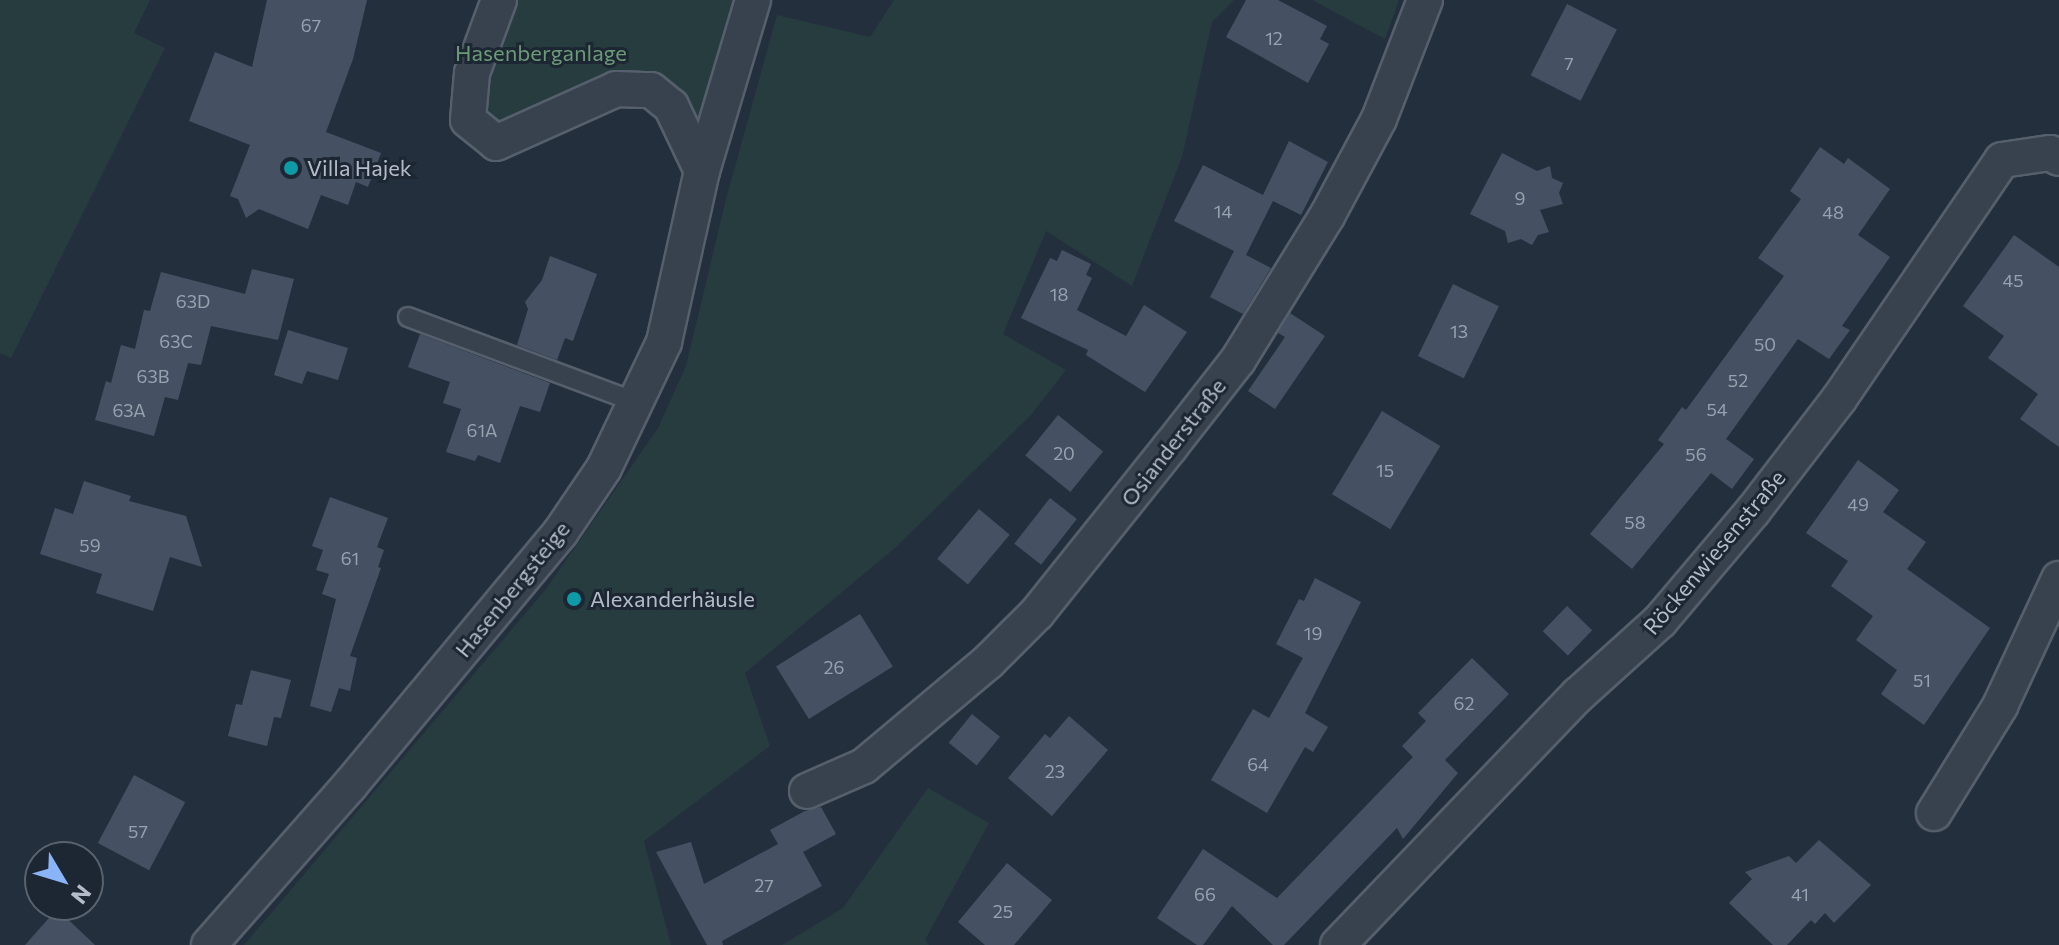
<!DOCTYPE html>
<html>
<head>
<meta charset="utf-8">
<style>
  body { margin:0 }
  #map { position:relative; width:2059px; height:945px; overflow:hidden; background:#242f3e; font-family:Commissioner,sans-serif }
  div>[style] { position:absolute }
  .green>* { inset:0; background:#263c3f }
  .building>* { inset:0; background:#455162; transform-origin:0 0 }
  .roads { filter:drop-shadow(2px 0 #565f6c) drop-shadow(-2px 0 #565f6c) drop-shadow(0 2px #565f6c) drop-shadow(0 -2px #565f6c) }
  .lane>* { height:18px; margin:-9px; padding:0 9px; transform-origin:9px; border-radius:9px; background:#38414e }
  .street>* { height:34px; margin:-17px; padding:0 17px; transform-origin:17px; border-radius:17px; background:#38414e }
  .dots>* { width:22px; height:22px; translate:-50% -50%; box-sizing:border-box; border:4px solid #1d2633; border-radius:50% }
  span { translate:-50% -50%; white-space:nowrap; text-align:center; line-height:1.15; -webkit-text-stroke:6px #1d2633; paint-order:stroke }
  .number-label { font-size:18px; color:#98a1af }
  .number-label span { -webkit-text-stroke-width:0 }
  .park-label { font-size:22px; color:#6b9a76 }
  .poi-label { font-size:22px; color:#b4bcc9 }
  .left { translate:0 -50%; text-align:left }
  .street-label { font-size:22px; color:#b4bcc9 }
  .north { position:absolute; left:24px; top:841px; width:80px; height:80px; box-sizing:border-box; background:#1d2633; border:2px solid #59626f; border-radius:50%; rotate:128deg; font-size:22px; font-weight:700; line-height:32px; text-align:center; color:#b4bcc9 }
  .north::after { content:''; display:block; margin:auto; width:28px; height:36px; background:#8ab4f8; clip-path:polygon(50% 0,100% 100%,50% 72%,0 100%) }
</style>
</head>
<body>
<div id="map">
  <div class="green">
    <div style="clip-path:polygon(0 0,150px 0,134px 33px,165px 48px,11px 358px,0 353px)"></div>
    <div style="clip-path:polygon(504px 0,737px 0,699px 149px,658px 81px,497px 131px,474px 116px)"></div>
    <div style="clip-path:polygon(894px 0,1234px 0,1212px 22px,1182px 157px,1132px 286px,1046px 231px,1003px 334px,1066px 370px,1030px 416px,896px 547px,745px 673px,770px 746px,644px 841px,671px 945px,244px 945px,546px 589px,658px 428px,686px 366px,726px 199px,777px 15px,870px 37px)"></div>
    <div style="clip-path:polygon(1312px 0,1399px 0,1385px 39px)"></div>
    <div style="clip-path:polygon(928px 788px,989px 823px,925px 940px,929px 945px,782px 945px,843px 908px)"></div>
  </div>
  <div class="building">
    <div style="clip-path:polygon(267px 0,367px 0,353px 59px,326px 132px,381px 153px,368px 187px,356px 182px,348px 205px,321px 195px,308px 229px,259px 209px,246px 218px,238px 199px,230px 196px,250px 145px,189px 121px,215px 52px,252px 67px)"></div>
    <div style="clip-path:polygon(1246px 0,1278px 0,1327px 26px,1320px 39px,1329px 44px,1308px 83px,1226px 37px)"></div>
    <div style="left:1567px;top:4px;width:56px;height:80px;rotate:27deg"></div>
    <div style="clip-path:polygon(1289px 141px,1328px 162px,1301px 215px,1273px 201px,1246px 255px,1271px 268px,1243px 314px,1210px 297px,1234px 251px,1174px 221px,1203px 165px,1263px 195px)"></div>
    <div style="clip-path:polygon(1820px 147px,1844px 164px,1848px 158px,1890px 189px,1858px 235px,1890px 257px,1842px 326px,1850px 330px,1829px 359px,1798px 339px,1726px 439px,1754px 459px,1732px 489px,1711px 473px,1632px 569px,1590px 534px,1664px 444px,1658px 440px,1682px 407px,1686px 410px,1784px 276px,1758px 258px,1801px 199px,1790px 191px)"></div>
    <div style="clip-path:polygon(1502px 153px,1537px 171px,1550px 166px,1552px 178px,1563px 183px,1559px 193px,1563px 204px,1540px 210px,1549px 232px,1538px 235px,1532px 245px,1521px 239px,1508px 243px,1505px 231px,1470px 214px)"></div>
    <div style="clip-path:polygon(2014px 235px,2059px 267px,2059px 447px,2020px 419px,2038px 394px,1988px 358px,2004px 336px,1963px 306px)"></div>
    <div style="clip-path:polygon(1062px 250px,1091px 264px,1086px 275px,1092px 278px,1077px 310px,1126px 336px,1144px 305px,1187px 332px,1145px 392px,1086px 355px,1088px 350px,1021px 318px,1050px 258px,1057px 261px)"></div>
    <div style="clip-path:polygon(550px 256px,597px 274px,573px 341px,565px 338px,557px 360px,517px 345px,528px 309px,525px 302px,542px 280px)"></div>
    <div style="clip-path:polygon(252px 269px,294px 279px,278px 340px,211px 326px,201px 365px,188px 363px,178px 400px,165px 397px,154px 436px,95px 420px,106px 381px,111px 383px,121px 345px,135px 349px,144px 310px,150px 311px,161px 272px,245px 294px)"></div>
    <div style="left:1453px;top:284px;width:51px;height:80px;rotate:26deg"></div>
    <div style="clip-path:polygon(1290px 313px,1325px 336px,1275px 409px,1248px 391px,1285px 337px,1278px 333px)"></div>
    <div style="clip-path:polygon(288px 330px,348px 348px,338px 380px,307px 371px,302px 384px,274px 375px)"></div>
    <div style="clip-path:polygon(420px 334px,550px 383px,540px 412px,520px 406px,500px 463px,478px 455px,475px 461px,446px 452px,461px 409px,443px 403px,450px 382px,408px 367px)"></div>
    <div style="left:1382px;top:411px;width:68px;height:97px;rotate:31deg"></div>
    <div style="left:1058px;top:415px;width:58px;height:52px;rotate:39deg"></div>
    <div style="clip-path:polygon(1858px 460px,1899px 490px,1883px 512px,1926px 542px,1907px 569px,1990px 628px,1924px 725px,1881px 694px,1897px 670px,1856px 640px,1873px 616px,1831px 586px,1848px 561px,1806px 533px)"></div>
    <div style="clip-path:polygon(84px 481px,131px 496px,129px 501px,186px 516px,202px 567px,170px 557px,153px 611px,96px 593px,102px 574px,40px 554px,55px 508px,73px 514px)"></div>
    <div style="clip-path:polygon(330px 497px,388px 518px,377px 547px,384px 550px,378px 567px,381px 568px,350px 656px,357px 658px,350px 691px,339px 688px,331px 712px,310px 706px,336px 599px,322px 594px,329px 574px,316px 570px,323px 550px,312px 546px)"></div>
    <div style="left:1050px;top:498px;width:34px;height:58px;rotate:38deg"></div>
    <div style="left:979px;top:509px;width:40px;height:65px;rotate:40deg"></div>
    <div style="clip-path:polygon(1315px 578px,1361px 602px,1305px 713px,1328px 727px,1313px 752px,1305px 747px,1267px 813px,1211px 780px,1253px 709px,1269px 718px,1303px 658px,1276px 644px,1299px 599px,1304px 601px)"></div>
    <div style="left:1567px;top:606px;width:35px;height:35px;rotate:44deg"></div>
    <div style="left:860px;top:614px;width:62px;height:99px;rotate:58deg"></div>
    <div style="clip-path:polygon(1472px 658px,1509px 694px,1445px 760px,1458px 773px,1403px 839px,1397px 828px,1284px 945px,1273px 945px,1232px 906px,1203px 945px,1197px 945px,1157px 918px,1203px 849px,1277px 898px,1413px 757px,1402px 746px,1426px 721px,1418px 713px)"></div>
    <div style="clip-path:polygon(251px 670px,291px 680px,281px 718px,274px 717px,267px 746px,228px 736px,236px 704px,242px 705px)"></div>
    <div style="left:972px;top:714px;width:36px;height:37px;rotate:39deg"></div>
    <div style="clip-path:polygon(1069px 716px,1108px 750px,1052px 816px,1008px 778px,1045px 734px,1050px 738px)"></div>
    <div style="left:134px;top:775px;width:58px;height:77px;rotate:28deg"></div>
    <div style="clip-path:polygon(821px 807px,836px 834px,803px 852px,822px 886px,722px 941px,723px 945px,707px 945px,656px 852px,691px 842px,704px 884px,778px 844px,770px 830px,805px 811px)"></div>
    <div style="clip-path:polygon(1819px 840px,1871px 885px,1834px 923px,1825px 913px,1815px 924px,1811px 920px,1787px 945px,1773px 945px,1729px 903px,1752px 879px,1745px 872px,1789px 856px,1796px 863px)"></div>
    <div style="clip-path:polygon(1007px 863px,1052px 900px,1014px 945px,985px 945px,958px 922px)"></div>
    <div style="clip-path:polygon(57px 909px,95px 945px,25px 945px)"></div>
  </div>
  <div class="roads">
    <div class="lane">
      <div style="left:408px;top:317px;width:246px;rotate:20.5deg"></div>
    </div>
    <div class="street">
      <div style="left:499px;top:0;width:78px;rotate:110.3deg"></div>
      <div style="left:472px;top:73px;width:47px;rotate:94.9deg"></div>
      <div style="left:468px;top:120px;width:36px;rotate:39deg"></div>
      <div style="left:496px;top:143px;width:132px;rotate:-24.2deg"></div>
      <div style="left:616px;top:89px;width:35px;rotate:2deg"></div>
      <div style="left:651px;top:90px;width:26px;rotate:39deg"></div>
      <div style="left:671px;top:106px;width:72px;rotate:64.5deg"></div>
      <div style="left:807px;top:791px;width:62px;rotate:-23.7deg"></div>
      <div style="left:864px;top:766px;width:163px;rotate:-40deg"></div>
      <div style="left:989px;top:661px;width:68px;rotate:-45deg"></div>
      <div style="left:1037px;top:613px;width:213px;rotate:-51.3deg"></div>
      <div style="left:1170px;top:447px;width:110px;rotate:-52deg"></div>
      <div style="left:1238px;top:360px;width:169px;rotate:-58.3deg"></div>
      <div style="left:1327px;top:216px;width:110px;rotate:-61.8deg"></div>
      <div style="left:1379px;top:119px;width:128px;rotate:-68.9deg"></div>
      <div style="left:1934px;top:813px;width:126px;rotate:-58.3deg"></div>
      <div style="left:2000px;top:706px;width:140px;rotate:-65.1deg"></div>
      <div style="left:209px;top:945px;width:213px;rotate:-48.6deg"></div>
      <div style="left:350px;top:785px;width:328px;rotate:-50.2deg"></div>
      <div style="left:560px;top:533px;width:78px;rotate:-55.9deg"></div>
      <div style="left:604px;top:468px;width:140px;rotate:-64.5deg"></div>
      <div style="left:664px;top:342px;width:175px;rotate:-77.5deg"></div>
      <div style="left:702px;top:171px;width:178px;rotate:-73.4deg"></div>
      <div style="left:1338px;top:945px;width:347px;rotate:-46.2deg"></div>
      <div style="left:1578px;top:695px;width:110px;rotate:-42.1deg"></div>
      <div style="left:1660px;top:621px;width:144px;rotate:-49.8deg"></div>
      <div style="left:1753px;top:511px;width:141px;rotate:-52.5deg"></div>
      <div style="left:1839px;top:399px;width:289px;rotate:-55.7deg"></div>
      <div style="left:2002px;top:160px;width:49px;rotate:-8.3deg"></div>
      <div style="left:2050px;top:153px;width:10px;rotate:29deg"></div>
    </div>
  </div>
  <div class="dots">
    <div style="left:291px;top:168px;background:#0f9aa8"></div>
    <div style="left:574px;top:599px;background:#0f9aa8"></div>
  </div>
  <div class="number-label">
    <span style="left:311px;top:25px">67</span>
    <span style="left:1274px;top:38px">12</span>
    <span style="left:1569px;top:63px">7</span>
    <span style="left:1520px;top:198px">9</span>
    <span style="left:1223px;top:211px">14</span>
    <span style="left:1833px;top:212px">48</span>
    <span style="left:2013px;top:280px">45</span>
    <span style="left:1059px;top:294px">18</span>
    <span style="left:193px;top:301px">63D</span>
    <span style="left:1459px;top:331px">13</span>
    <span style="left:176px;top:341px">63C</span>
    <span style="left:1765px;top:344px">50</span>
    <span style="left:153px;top:376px">63B</span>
    <span style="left:1738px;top:380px">52</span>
    <span style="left:1717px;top:409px">54</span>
    <span style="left:129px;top:410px">63A</span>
    <span style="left:482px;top:430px">61A</span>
    <span style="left:1064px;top:453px">20</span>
    <span style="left:1696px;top:454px">56</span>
    <span style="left:1385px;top:470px">15</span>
    <span style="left:1858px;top:504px">49</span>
    <span style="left:1635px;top:522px">58</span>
    <span style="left:90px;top:545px">59</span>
    <span style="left:350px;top:558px">61</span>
    <span style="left:1313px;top:633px">19</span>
    <span style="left:834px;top:667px">26</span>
    <span style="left:1922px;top:680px">51</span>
    <span style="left:1464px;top:703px">62</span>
    <span style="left:1258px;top:764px">64</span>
    <span style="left:1055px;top:771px">23</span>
    <span style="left:138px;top:831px">57</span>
    <span style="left:764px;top:885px">27</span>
    <span style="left:1205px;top:894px">66</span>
    <span style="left:1800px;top:894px">41</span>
    <span style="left:1003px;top:911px">25</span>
  </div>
  <div class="park-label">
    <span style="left:541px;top:53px">Hasenberganlage</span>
  </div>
  <div class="poi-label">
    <span class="left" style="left:307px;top:168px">Villa Hajek</span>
    <span class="left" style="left:590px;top:599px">Alexanderhäusle</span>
  </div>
  <div class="street-label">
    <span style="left:1173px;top:442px;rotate:-52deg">Osianderstraße</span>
    <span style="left:1714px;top:552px;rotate:-50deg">Röckenwiesenstraße</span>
    <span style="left:512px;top:589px;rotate:-51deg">Hasenbergsteige</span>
  </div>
  <div class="north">N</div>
</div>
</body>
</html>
